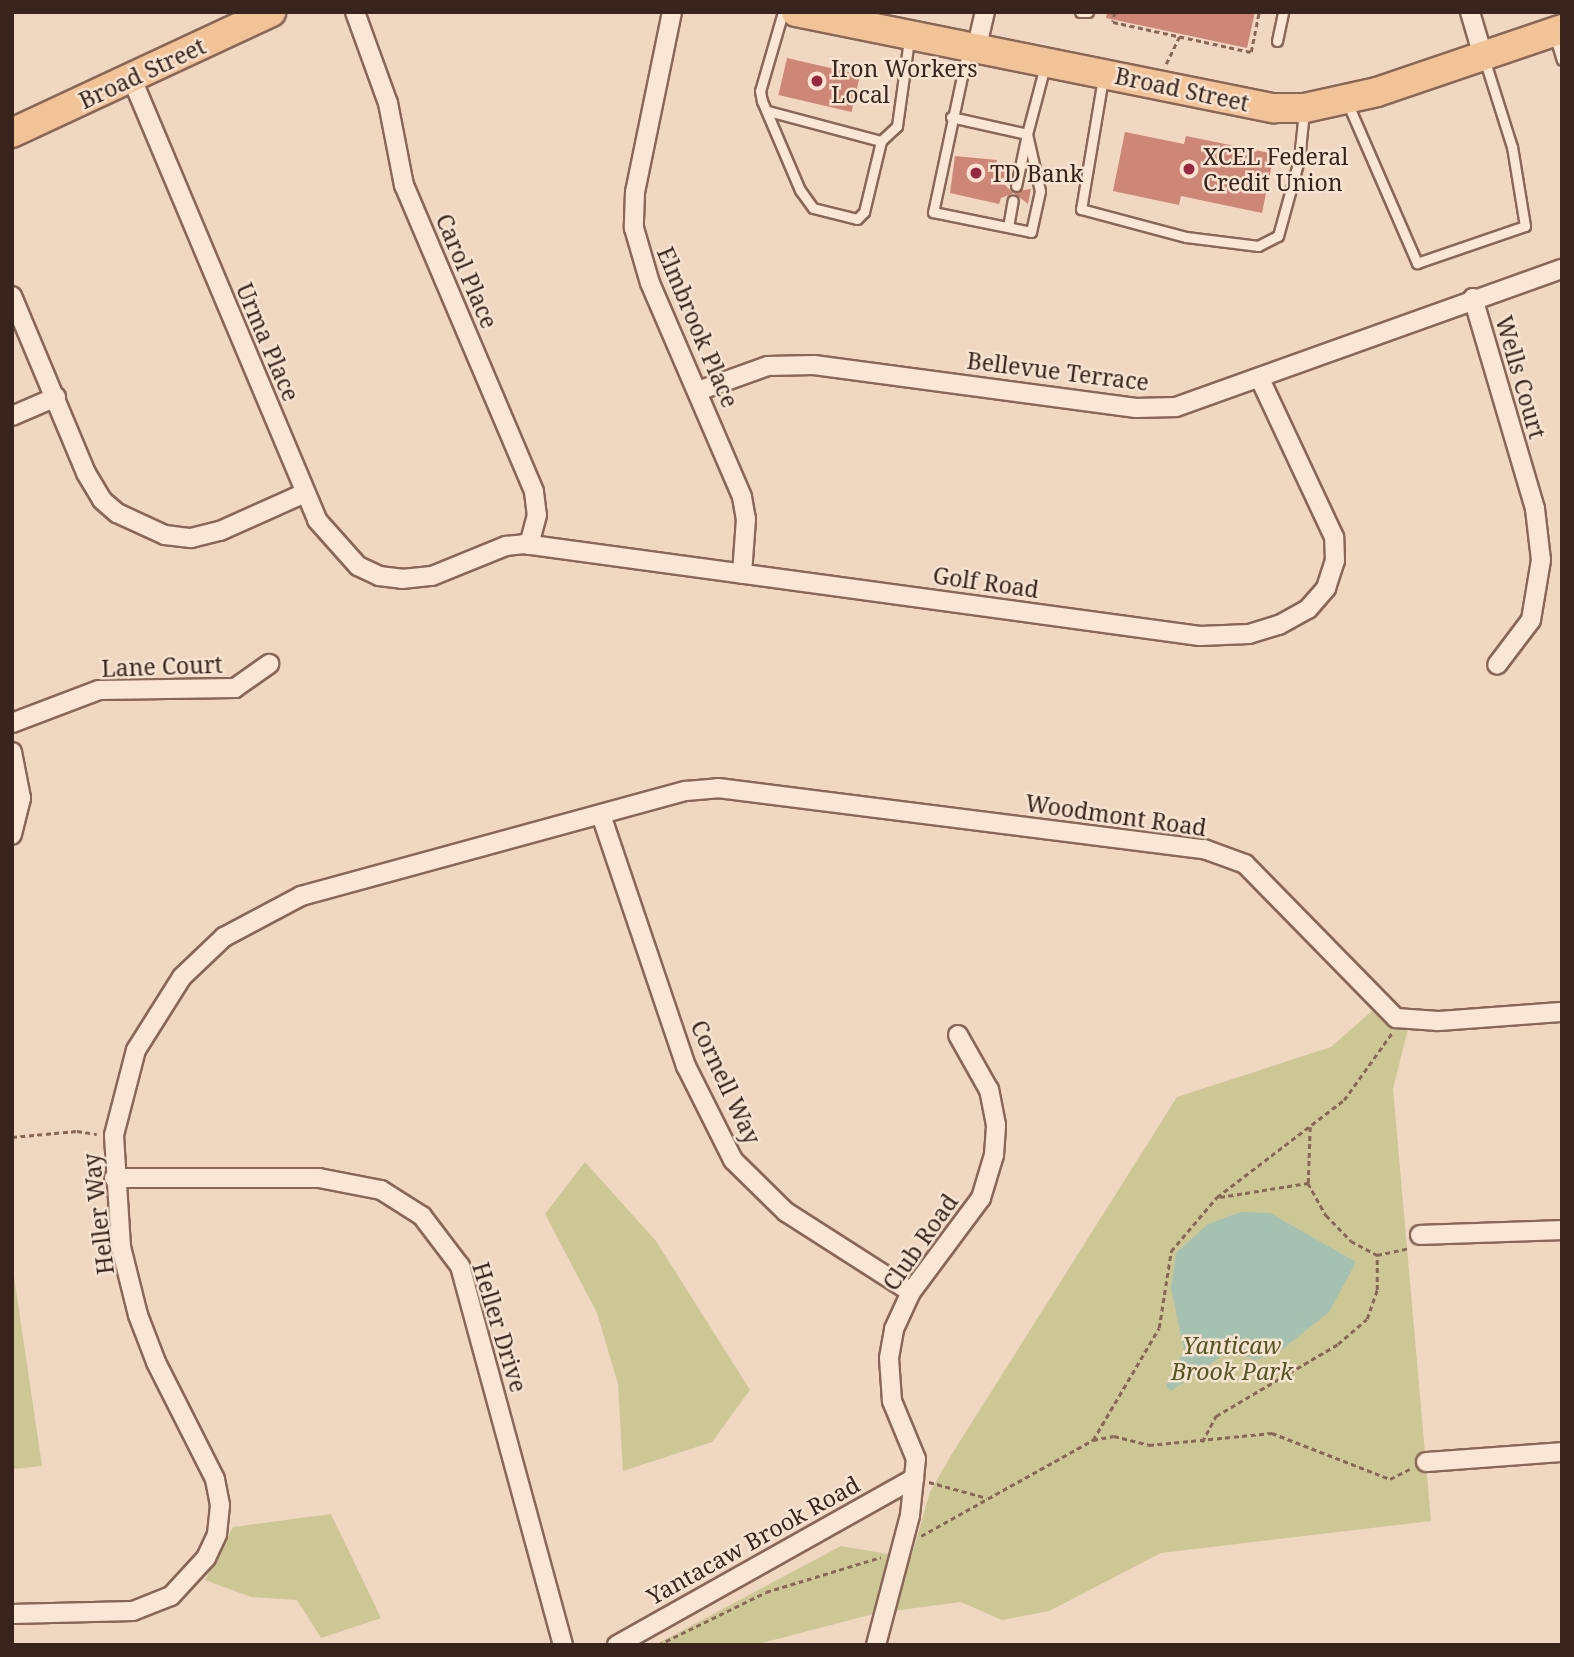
<!DOCTYPE html>
<html>
<head>
<meta charset="utf-8">
<style>
  body { margin:0 }
  #map { position:relative; width:1574px; height:1657px; overflow:hidden; background:#efd7c1; font-family:"Noto Serif",serif }
  div>[style] { position:absolute }
  .green>* { inset:0; background:#cdc795 }
  .water>* { inset:0; background:#a4c1b2 }
  .building>* { inset:0; background:#ce8776; transform-origin:0 0 }
  .path>* { height:2.5px; margin-top:-1.25px; transform-origin:0; background:repeating-linear-gradient(90deg,#896758 0 5px,transparent 0 8.5px) }
  .roads { filter:drop-shadow(2px 0 #896758) drop-shadow(-2px 0 #896758) drop-shadow(0 2px #896758) drop-shadow(0 -2px #896758) }
  .service>* { height:9px; margin:-4.5px; padding:0 4.5px; transform-origin:4.5px; border-radius:4.5px; background:#f9e6d4 }
  .minor>* { height:18px; margin:-9px; padding:0 9px; transform-origin:9px; border-radius:9px; background:#f9e6d4 }
  .primary>* { height:28px; margin:-14px; padding:0 14px; transform-origin:14px; border-radius:14px; background:#f3c398 }
  .dots>* { width:19px; height:19px; translate:-50% -50%; box-sizing:border-box; border:4px solid #f6e3d1; border-radius:50% }
  span { translate:-50% -50%; white-space:nowrap; text-align:center; line-height:1.15; -webkit-text-stroke:5px #f6e3d1; paint-order:stroke }
  .poi-label { font-size:23px; color:#38241d }
  .left { translate:0 -50%; text-align:left }
  .street-label { font-size:23px; color:#38241d }
  .park-label { font-size:23px; color:#535523; font-style:italic }
  .frame { position:absolute; inset:0; border:14px solid #38241d; pointer-events:none }
</style>
</head>
<body>
<div id="map">
  <div class="green">
    <div style="clip-path:polygon(1381px 1003px,1412px 1013px,1393px 1089px,1431px 1521px,1161px 1553px,1049px 1611px,1002px 1620px,961px 1602px,877px 1613px,754px 1645px,655px 1645px,841px 1546px,911px 1558px,930px 1492px,950px 1457px,1177px 1097px,1331px 1047px)"></div>
    <div style="clip-path:polygon(585px 1162px,656px 1241px,750px 1390px,712px 1442px,623px 1471px,618px 1384px,597px 1313px,545px 1214px)"></div>
    <div style="clip-path:polygon(12px 1263px,42px 1466px,12px 1469px)"></div>
    <div style="clip-path:polygon(331px 1514px,381px 1618px,321px 1638px,297px 1600px,251px 1597px,205px 1580px,233px 1527px)"></div>
  </div>
  <div class="water">
    <div style="clip-path:polygon(1241px 1212px,1270px 1213px,1356px 1262px,1329px 1312px,1279px 1352px,1255px 1360px,1234px 1352px,1225px 1354px,1171px 1391px,1166px 1386px,1184px 1350px,1171px 1288px,1176px 1253px,1208px 1224px)"></div>
  </div>
  <div class="building">
    <div style="clip-path:polygon(1107px 12px,1255px 12px,1247px 48px,1106px 18px)"></div>
    <div style="left:787px;top:58px;width:75px;height:38px;rotate:13deg"></div>
    <div style="clip-path:polygon(1125px 132px,1184px 144px,1186px 136px,1274px 154px,1262px 213px,1181px 196px,1179px 205px,1113px 191px)"></div>
    <div style="clip-path:polygon(955px 156px,997px 160px,996px 165px,1006px 168px,1003px 183px,1012px 192px,1031px 189px,1028px 204px,1014px 193px,1001px 198px,999px 204px,950px 193px)"></div>
  </div>
  <div class="path">
    <div style="left:1115px;top:12px;width:10px;rotate:101deg"></div>
    <div style="left:1113px;top:22px;width:141px;rotate:12.3deg"></div>
    <div style="left:1251px;top:52px;width:41px;rotate:-78.7deg"></div>
    <div style="left:1166px;top:64px;width:30px;rotate:-64deg"></div>
    <div style="left:12px;top:1137px;width:65px;rotate:-5.3deg"></div>
    <div style="left:77px;top:1131px;width:20px;rotate:9deg"></div>
    <div style="left:1308px;top:1183px;width:56px;rotate:-88deg"></div>
    <div style="left:1220px;top:1197px;width:89px;rotate:-9deg"></div>
    <div style="left:1308px;top:1183px;width:37px;rotate:61deg"></div>
    <div style="left:1326px;top:1215px;width:36px;rotate:46deg"></div>
    <div style="left:1351px;top:1241px;width:30px;rotate:28deg"></div>
    <div style="left:1377px;top:1255px;width:33px;rotate:-12deg"></div>
    <div style="left:1093px;top:1440px;width:130px;rotate:-59.5deg"></div>
    <div style="left:1159px;top:1328px;width:78px;rotate:-81.1deg"></div>
    <div style="left:1171px;top:1251px;width:71px;rotate:-49.6deg"></div>
    <div style="left:1217px;top:1197px;width:160px;rotate:-37.4deg"></div>
    <div style="left:1344px;top:1100px;width:82px;rotate:-54.4deg"></div>
    <div style="left:1202px;top:1442px;width:30px;rotate:-62deg"></div>
    <div style="left:1216px;top:1416px;width:142px;rotate:-30.5deg"></div>
    <div style="left:1338px;top:1344px;width:38px;rotate:-41deg"></div>
    <div style="left:1367px;top:1319px;width:31px;rotate:-71deg"></div>
    <div style="left:1377px;top:1290px;width:35px;rotate:-90deg"></div>
    <div style="left:929px;top:1482px;width:60px;rotate:15.4deg"></div>
    <div style="left:921px;top:1536px;width:197px;rotate:-29.2deg"></div>
    <div style="left:1093px;top:1440px;width:21px;rotate:-11deg"></div>
    <div style="left:1114px;top:1436px;width:36px;rotate:14deg"></div>
    <div style="left:1149px;top:1445px;width:124px;rotate:-5.6deg"></div>
    <div style="left:1272px;top:1433px;width:127px;rotate:21.3deg"></div>
    <div style="left:1390px;top:1479px;width:22px;rotate:-27deg"></div>
    <div style="left:658px;top:1645px;width:120px;rotate:-26.1deg"></div>
    <div style="left:766px;top:1592px;width:120px;rotate:-16.9deg"></div>
  </div>
  <div class="roads">
    <div class="service">
      <div style="left:783px;top:12px;width:82px;rotate:106.2deg"></div>
      <div style="left:760px;top:91px;width:10px;rotate:79deg"></div>
      <div style="left:762px;top:101px;width:97px;rotate:66.9deg"></div>
      <div style="left:800px;top:190px;width:22px;rotate:54deg"></div>
      <div style="left:813px;top:208px;width:45px;rotate:14deg"></div>
      <div style="left:857px;top:219px;width:10px;rotate:-45deg"></div>
      <div style="left:864px;top:212px;width:73px;rotate:-76.5deg"></div>
      <div style="left:881px;top:141px;width:22px;rotate:-43deg"></div>
      <div style="left:897px;top:126px;width:88px;rotate:-82.1deg"></div>
      <div style="left:1080px;top:12px;width:8px"></div>
      <div style="left:1554px;top:34px;width:27px;rotate:73deg"></div>
      <div style="left:1277px;top:41px;width:30px;rotate:-78deg"></div>
      <div style="left:968px;top:48px;width:168px;rotate:102deg"></div>
      <div style="left:933px;top:212px;width:100px;rotate:11.5deg"></div>
      <div style="left:1031px;top:232px;width:42px;rotate:-77.6deg"></div>
      <div style="left:1040px;top:191px;width:58px;rotate:-102.8deg"></div>
      <div style="left:1027px;top:134px;width:70px;rotate:-75.2deg"></div>
      <div style="left:1103px;top:78px;width:133px;rotate:99.5deg"></div>
      <div style="left:1081px;top:209px;width:109px;rotate:14.9deg"></div>
      <div style="left:1186px;top:237px;width:73px;rotate:7.1deg"></div>
      <div style="left:1258px;top:246px;width:22px;rotate:-27deg"></div>
      <div style="left:1278px;top:236px;width:79px;rotate:-74.6deg"></div>
      <div style="left:1299px;top:160px;width:49px;rotate:-84.2deg"></div>
      <div style="left:1347px;top:102px;width:176px;rotate:66.5deg"></div>
      <div style="left:1417px;top:263px;width:114px;rotate:-18.9deg"></div>
      <div style="left:1525px;top:226px;width:80px;rotate:-99.3deg"></div>
      <div style="left:1512px;top:147px;width:93px;rotate:-107.5deg"></div>
      <div style="left:768px;top:111px;width:117px;rotate:14.9deg"></div>
      <div style="left:951px;top:117px;width:78px;rotate:12.6deg"></div>
      <div style="left:1027px;top:134px;width:53px;rotate:101.9deg"></div>
      <div style="left:1008px;top:227px;width:27px;rotate:-80deg"></div>
    </div>
    <div class="minor">
      <div style="left:355px;top:12px;width:97px;rotate:70.1deg"></div>
      <div style="left:388px;top:103px;width:84px;rotate:79deg"></div>
      <div style="left:404px;top:185px;width:333px;rotate:67deg"></div>
      <div style="left:534px;top:492px;width:23px;rotate:83deg"></div>
      <div style="left:537px;top:515px;width:31px;rotate:105deg"></div>
      <div style="left:672px;top:12px;width:184px;rotate:101.6deg"></div>
      <div style="left:635px;top:192px;width:36px;rotate:92deg"></div>
      <div style="left:634px;top:228px;width:57px;rotate:73.8deg"></div>
      <div style="left:650px;top:283px;width:233px;rotate:66.7deg"></div>
      <div style="left:742px;top:497px;width:22px;rotate:80deg"></div>
      <div style="left:746px;top:519px;width:55px;rotate:94.2deg"></div>
      <div style="left:1470px;top:12px;width:46px;rotate:73.5deg"></div>
      <div style="left:977px;top:46px;width:35px;rotate:-77deg"></div>
      <div style="left:132px;top:79px;width:478px;rotate:67.2deg"></div>
      <div style="left:317px;top:520px;width:62px;rotate:48.3deg"></div>
      <div style="left:358px;top:566px;width:23px;rotate:25deg"></div>
      <div style="left:379px;top:576px;width:23px;rotate:7deg"></div>
      <div style="left:402px;top:579px;width:30px;rotate:-6deg"></div>
      <div style="left:432px;top:576px;width:80px;rotate:-22.1deg"></div>
      <div style="left:506px;top:546px;width:18px;rotate:-6deg"></div>
      <div style="left:524px;top:544px;width:682px;rotate:7.75deg"></div>
      <div style="left:1200px;top:636px;width:49px;rotate:-2.3deg"></div>
      <div style="left:1249px;top:634px;width:31px;rotate:-17deg"></div>
      <div style="left:1279px;top:625px;width:33px;rotate:-29deg"></div>
      <div style="left:1308px;top:609px;width:28px;rotate:-49deg"></div>
      <div style="left:1326px;top:588px;width:28px;rotate:-72deg"></div>
      <div style="left:1335px;top:561px;width:24px;rotate:-92deg"></div>
      <div style="left:1334px;top:537px;width:174px;rotate:-115.1deg"></div>
      <div style="left:12px;top:296px;width:192px;rotate:67.3deg"></div>
      <div style="left:86px;top:473px;width:31px;rotate:59deg"></div>
      <div style="left:102px;top:500px;width:20px;rotate:41deg"></div>
      <div style="left:117px;top:513px;width:53px;rotate:24.6deg"></div>
      <div style="left:165px;top:535px;width:26px;rotate:7deg"></div>
      <div style="left:191px;top:538px;width:30px;rotate:-14deg"></div>
      <div style="left:220px;top:531px;width:93px;rotate:-24.1deg"></div>
      <div style="left:1473px;top:298px;width:220px;rotate:73.6deg"></div>
      <div style="left:1535px;top:509px;width:51px;rotate:83.3deg"></div>
      <div style="left:1541px;top:560px;width:61px;rotate:99.5deg"></div>
      <div style="left:1531px;top:620px;width:56px;rotate:127.1deg"></div>
      <div style="left:698px;top:391px;width:74px;rotate:-19.7deg"></div>
      <div style="left:768px;top:366px;width:46px;rotate:-1.2deg"></div>
      <div style="left:814px;top:365px;width:325px;rotate:7.6deg"></div>
      <div style="left:1136px;top:408px;width:40px;rotate:-1.4deg"></div>
      <div style="left:1176px;top:407px;width:410px;rotate:-19.7deg"></div>
      <div style="left:12px;top:416px;width:48px;rotate:-23.4deg"></div>
      <div style="left:12px;top:723px;width:93px;rotate:-20.8deg"></div>
      <div style="left:99px;top:690px;width:136px;rotate:-0.8deg"></div>
      <div style="left:235px;top:688px;width:42px;rotate:-35.2deg"></div>
      <div style="left:12px;top:752px;width:47px;rotate:78.9deg"></div>
      <div style="left:21px;top:798px;width:38px;rotate:104deg"></div>
      <div style="left:601px;top:815px;width:265px;rotate:71.3deg"></div>
      <div style="left:686px;top:1066px;width:105px;rotate:63.4deg"></div>
      <div style="left:733px;top:1160px;width:74px;rotate:44.5deg"></div>
      <div style="left:786px;top:1212px;width:148px;rotate:32.6deg"></div>
      <div style="left:114px;top:1178px;width:205px"></div>
      <div style="left:319px;top:1178px;width:63px;rotate:11deg"></div>
      <div style="left:381px;top:1190px;width:49px;rotate:32.4deg"></div>
      <div style="left:422px;top:1216px;width:63px;rotate:52.8deg"></div>
      <div style="left:460px;top:1266px;width:393px;rotate:74.8deg"></div>
      <div style="left:1420px;top:1235px;width:142px;rotate:-2deg"></div>
      <div style="left:1426px;top:1462px;width:136px;rotate:-4.2deg"></div>
      <div style="left:12px;top:1614px;width:121px;rotate:-1.4deg"></div>
      <div style="left:133px;top:1611px;width:41px;rotate:-21.5deg"></div>
      <div style="left:171px;top:1596px;width:52px;rotate:-47.4deg"></div>
      <div style="left:206px;top:1558px;width:26px;rotate:-65deg"></div>
      <div style="left:217px;top:1534px;width:29px;rotate:-84deg"></div>
      <div style="left:220px;top:1505px;width:26px;rotate:-101deg"></div>
      <div style="left:215px;top:1479px;width:131px;rotate:-116.8deg"></div>
      <div style="left:156px;top:1362px;width:50px;rotate:-111deg"></div>
      <div style="left:138px;top:1315px;width:70px;rotate:-104deg"></div>
      <div style="left:121px;top:1247px;width:112px;rotate:-93.6deg"></div>
      <div style="left:114px;top:1135px;width:88px;rotate:-75.5deg"></div>
      <div style="left:136px;top:1050px;width:86px;rotate:-57.8deg"></div>
      <div style="left:182px;top:977px;width:58px;rotate:-43.6deg"></div>
      <div style="left:224px;top:937px;width:87px;rotate:-28deg"></div>
      <div style="left:301px;top:896px;width:399px;rotate:-15.3deg"></div>
      <div style="left:686px;top:791px;width:32px;rotate:-5deg"></div>
      <div style="left:718px;top:788px;width:490px;rotate:7.2deg"></div>
      <div style="left:1204px;top:849px;width:44px;rotate:20.1deg"></div>
      <div style="left:1245px;top:864px;width:216px;rotate:45.6deg"></div>
      <div style="left:1396px;top:1018px;width:42px;rotate:4.1deg"></div>
      <div style="left:1438px;top:1021px;width:124px;rotate:-4.2deg"></div>
      <div style="left:617px;top:1645px;width:341px;rotate:-29.3deg"></div>
      <div style="left:876px;top:1645px;width:134px;rotate:-75.3deg"></div>
      <div style="left:910px;top:1515px;width:56px;rotate:-83.9deg"></div>
      <div style="left:916px;top:1459px;width:63px;rotate:-112.5deg"></div>
      <div style="left:892px;top:1401px;width:43px;rotate:-94deg"></div>
      <div style="left:889px;top:1358px;width:29px;rotate:-80deg"></div>
      <div style="left:894px;top:1329px;width:41px;rotate:-65.3deg"></div>
      <div style="left:911px;top:1292px;width:117px;rotate:-53.3deg"></div>
      <div style="left:981px;top:1198px;width:45px;rotate:-73.2deg"></div>
      <div style="left:994px;top:1155px;width:30px;rotate:-86deg"></div>
      <div style="left:996px;top:1125px;width:36px;rotate:-101deg"></div>
      <div style="left:989px;top:1090px;width:63px;rotate:-119.4deg"></div>
    </div>
    <div class="primary">
      <div style="left:796px;top:12px;width:488px;rotate:11.4deg"></div>
      <div style="left:1274px;top:108px;width:31px"></div>
      <div style="left:1305px;top:108px;width:74px;rotate:-12.5deg"></div>
      <div style="left:1377px;top:92px;width:195px;rotate:-18.8deg"></div>
      <div style="left:12px;top:133px;width:286px;rotate:-25deg"></div>
    </div>
  </div>
  <div class="dots">
    <div style="left:817px;top:81px;background:#992741"></div>
    <div style="left:1189px;top:169px;background:#992741"></div>
    <div style="left:976px;top:173px;background:#992741"></div>
  </div>
  <div class="poi-label">
    <span class="left" style="left:831px;top:81px">Iron Workers<br>Local</span>
    <span class="left" style="left:1203px;top:169px">XCEL Federal<br>Credit Union</span>
    <span class="left" style="left:990px;top:173px">TD Bank</span>
  </div>
  <div class="street-label">
    <span style="left:142px;top:73px;rotate:-25deg">Broad Street</span>
    <span style="left:1182px;top:89px;rotate:12deg">Broad Street</span>
    <span style="left:467px;top:271px;rotate:67deg">Carol Place</span>
    <span style="left:698px;top:327px;rotate:67deg">Elmbrook Place</span>
    <span style="left:268px;top:342px;rotate:67deg">Urma Place</span>
    <span style="left:1058px;top:371px;rotate:7deg">Bellevue Terrace</span>
    <span style="left:1521px;top:377px;rotate:74deg">Wells Court</span>
    <span style="left:986px;top:582px;rotate:8deg">Golf Road</span>
    <span style="left:162px;top:666px;rotate:-2deg">Lane Court</span>
    <span style="left:1116px;top:815px;rotate:8deg">Woodmont Road</span>
    <span style="left:726px;top:1082px;rotate:65deg">Cornell Way</span>
    <span style="left:98px;top:1214px;rotate:-97deg">Heller Way</span>
    <span style="left:920px;top:1242px;rotate:-55deg">Club Road</span>
    <span style="left:500px;top:1327px;rotate:73deg">Heller Drive</span>
    <span style="left:753px;top:1540px;rotate:-29deg">Yantacaw Brook Road</span>
  </div>
  <div class="park-label">
    <span style="left:1232px;top:1358px">Yanticaw<br>Brook Park</span>
  </div>
  <div class="frame"></div>
</div>
</body>
</html>
